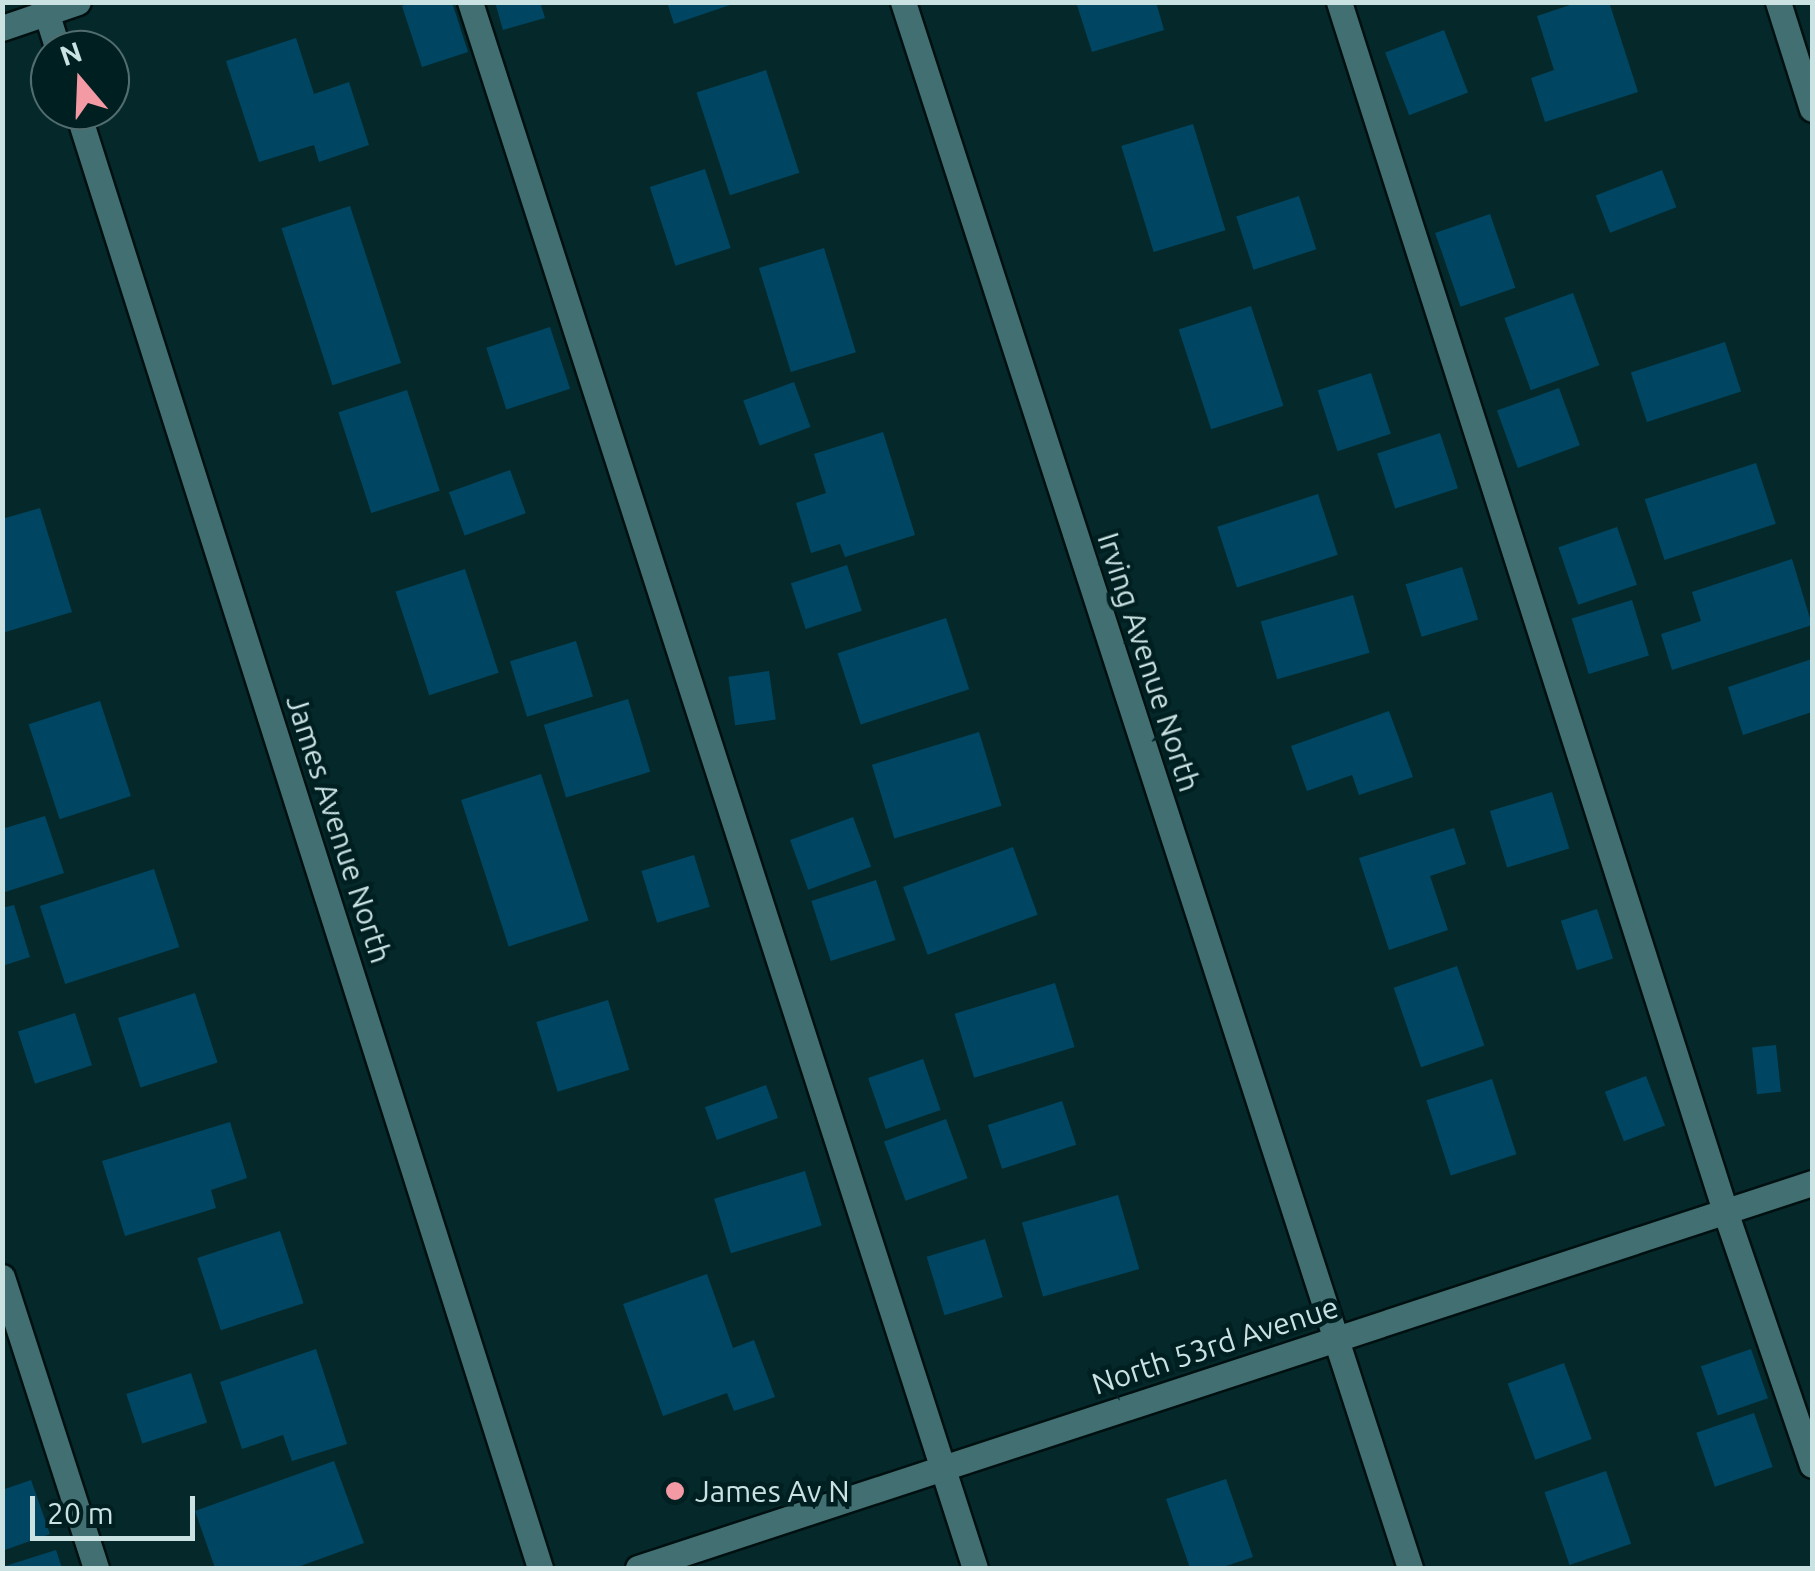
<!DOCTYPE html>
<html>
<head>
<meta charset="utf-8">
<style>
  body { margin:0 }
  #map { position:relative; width:1815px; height:1571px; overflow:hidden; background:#05292a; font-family:Ubuntu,sans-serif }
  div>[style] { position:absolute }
  .building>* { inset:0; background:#004662; transform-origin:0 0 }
  .roads { filter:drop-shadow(2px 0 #001011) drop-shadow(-2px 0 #001011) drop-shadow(0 2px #001011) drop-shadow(0 -2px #001011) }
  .minor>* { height:25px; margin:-12.5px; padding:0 12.5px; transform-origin:12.5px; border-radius:12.5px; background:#426f71 }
  .dots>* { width:28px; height:28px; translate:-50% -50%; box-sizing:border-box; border:5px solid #001f21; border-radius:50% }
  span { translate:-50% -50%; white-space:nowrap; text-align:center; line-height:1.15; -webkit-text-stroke:9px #001f21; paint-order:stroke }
  .street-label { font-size:30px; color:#cbe2e3 }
  .poi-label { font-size:30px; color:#cbe2e3 }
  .left { translate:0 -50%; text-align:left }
  .frame { position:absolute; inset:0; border:5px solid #cbe2e3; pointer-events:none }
  .north { position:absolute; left:30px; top:30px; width:100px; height:100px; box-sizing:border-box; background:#001f21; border:2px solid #516d6f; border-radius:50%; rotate:341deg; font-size:28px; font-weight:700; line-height:40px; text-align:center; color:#cbe2e3 }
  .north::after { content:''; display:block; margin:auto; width:35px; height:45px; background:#f49aa5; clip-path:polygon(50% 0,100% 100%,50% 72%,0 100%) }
  .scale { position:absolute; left:30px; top:1496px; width:165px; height:45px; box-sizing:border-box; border:5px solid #cbe2e3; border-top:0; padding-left:12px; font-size:30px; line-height:35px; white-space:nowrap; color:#cbe2e3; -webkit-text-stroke:8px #001f21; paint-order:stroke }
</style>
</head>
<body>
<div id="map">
  <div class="building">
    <div style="clip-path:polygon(413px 2px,452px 2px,468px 52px,422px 67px,402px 6px)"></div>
    <div style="clip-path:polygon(495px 2px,540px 2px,545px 18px,503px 30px)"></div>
    <div style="clip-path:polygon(667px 2px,736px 2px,736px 3px,674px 24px)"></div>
    <div style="clip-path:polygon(1076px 2px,1156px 2px,1164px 30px,1092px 52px)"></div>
    <div style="clip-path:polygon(1579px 2px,1609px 2px,1638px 92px,1545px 122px,1531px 78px,1554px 70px,1537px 16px)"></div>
    <div style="left:1444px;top:30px;width:67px;height:63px;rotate:69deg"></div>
    <div style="clip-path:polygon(296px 38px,314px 94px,349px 82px,369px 145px,319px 162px,314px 145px,259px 162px,226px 61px)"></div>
    <div style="left:766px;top:70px;width:108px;height:73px;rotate:72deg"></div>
    <div style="left:1193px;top:124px;width:111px;height:75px;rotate:73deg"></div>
    <div style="left:705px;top:169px;width:83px;height:58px;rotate:72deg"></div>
    <div style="left:1662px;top:170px;width:40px;height:71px;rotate:69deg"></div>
    <div style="left:1299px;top:196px;width:56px;height:66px;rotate:72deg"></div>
    <div style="left:350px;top:206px;width:165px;height:72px;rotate:72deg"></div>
    <div style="left:1490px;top:214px;width:78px;height:58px;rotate:71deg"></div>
    <div style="left:824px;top:248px;width:109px;height:68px;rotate:73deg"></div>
    <div style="left:1573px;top:293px;width:77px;height:73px;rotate:70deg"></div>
    <div style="left:1251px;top:306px;width:105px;height:76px;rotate:72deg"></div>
    <div style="left:550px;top:327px;width:65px;height:67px;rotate:72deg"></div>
    <div style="left:1725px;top:342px;width:52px;height:99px;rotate:72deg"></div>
    <div style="left:1371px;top:373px;width:64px;height:56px;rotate:72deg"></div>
    <div style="left:794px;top:382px;width:48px;height:54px;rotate:70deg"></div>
    <div style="left:1559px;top:388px;width:61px;height:66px;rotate:70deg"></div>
    <div style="left:407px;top:390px;width:106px;height:72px;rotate:72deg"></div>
    <div style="clip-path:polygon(883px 432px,915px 535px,845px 557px,840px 544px,811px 553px,796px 503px,826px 493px,814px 454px)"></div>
    <div style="left:1440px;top:433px;width:58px;height:66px;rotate:72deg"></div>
    <div style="left:1756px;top:463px;width:64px;height:117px;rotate:72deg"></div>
    <div style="left:510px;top:470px;width:46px;height:65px;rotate:70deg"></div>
    <div style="left:1318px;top:494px;width:64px;height:106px;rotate:72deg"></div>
    <div style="clip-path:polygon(40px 508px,72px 612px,2px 633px,2px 519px)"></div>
    <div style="left:1617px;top:527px;width:61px;height:62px;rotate:71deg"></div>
    <div style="clip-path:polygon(1792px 559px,1812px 625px,1672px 670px,1661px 634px,1701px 621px,1692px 592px)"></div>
    <div style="left:847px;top:565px;width:48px;height:59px;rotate:72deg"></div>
    <div style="left:1462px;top:567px;width:55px;height:59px;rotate:73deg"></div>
    <div style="left:465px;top:569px;width:109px;height:73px;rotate:72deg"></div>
    <div style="left:1353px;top:595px;width:60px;height:96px;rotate:74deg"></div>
    <div style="left:1632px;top:600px;width:58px;height:63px;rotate:73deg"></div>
    <div style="left:946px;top:618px;width:75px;height:114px;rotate:72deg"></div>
    <div style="left:576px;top:641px;width:58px;height:69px;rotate:73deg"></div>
    <div style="clip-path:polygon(1812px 659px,1812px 712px,1743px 735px,1728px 687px)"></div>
    <div style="left:769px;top:671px;width:49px;height:41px;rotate:82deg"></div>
    <div style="left:628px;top:699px;width:76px;height:88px;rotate:73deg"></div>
    <div style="left:100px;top:701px;width:100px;height:75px;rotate:72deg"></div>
    <div style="clip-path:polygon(1389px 711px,1413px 777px,1359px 795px,1352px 775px,1307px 791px,1291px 746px)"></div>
    <div style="left:979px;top:732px;width:77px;height:112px;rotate:73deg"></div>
    <div style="left:541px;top:774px;width:154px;height:84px;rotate:72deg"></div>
    <div style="left:1552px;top:792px;width:59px;height:65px;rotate:73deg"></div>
    <div style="clip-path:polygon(45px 816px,64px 873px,2px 893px,2px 829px)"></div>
    <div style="left:853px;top:817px;width:53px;height:67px;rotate:70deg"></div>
    <div style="clip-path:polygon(1454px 828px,1466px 864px,1430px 876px,1448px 930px,1389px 950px,1359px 858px)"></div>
    <div style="left:1013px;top:847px;width:72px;height:117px;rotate:70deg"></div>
    <div style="left:694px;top:855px;width:54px;height:55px;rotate:73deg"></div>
    <div style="left:154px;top:869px;width:82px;height:120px;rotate:72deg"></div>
    <div style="left:876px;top:880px;width:63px;height:68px;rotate:72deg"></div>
    <div style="clip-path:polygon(14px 905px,30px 957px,2px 966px,2px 908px)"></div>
    <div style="left:1597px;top:909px;width:52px;height:38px;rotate:72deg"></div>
    <div style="left:1457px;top:966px;width:84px;height:67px;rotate:71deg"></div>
    <div style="left:1055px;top:983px;width:67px;height:105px;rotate:73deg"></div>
    <div style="left:195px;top:993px;width:73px;height:81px;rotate:72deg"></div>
    <div style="left:608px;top:1000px;width:73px;height:75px;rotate:73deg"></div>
    <div style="left:75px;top:1013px;width:55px;height:60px;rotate:72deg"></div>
    <div style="left:1776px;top:1045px;width:47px;height:24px;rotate:84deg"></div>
    <div style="left:923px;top:1059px;width:54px;height:58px;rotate:71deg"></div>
    <div style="left:1646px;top:1076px;width:53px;height:44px;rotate:69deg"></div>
    <div style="left:1492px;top:1079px;width:79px;height:69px;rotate:72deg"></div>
    <div style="left:766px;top:1085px;width:35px;height:65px;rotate:70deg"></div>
    <div style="left:1062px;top:1101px;width:46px;height:78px;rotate:72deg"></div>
    <div style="left:946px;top:1119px;width:63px;height:66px;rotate:70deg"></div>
    <div style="clip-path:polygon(230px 1122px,247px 1178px,211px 1190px,216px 1208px,125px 1236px,102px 1161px)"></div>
    <div style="left:805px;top:1171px;width:57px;height:95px;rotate:73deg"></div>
    <div style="left:1118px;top:1195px;width:77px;height:100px;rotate:74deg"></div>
    <div style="left:280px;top:1231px;width:76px;height:87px;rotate:72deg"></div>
    <div style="left:985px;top:1239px;width:61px;height:61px;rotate:73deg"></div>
    <div style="clip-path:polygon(707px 1274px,733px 1348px,754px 1340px,775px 1397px,734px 1411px,727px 1393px,663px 1416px,623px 1304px)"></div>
    <div style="clip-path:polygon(316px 1349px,347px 1444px,292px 1461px,283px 1435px,242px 1449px,220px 1382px)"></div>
    <div style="left:1751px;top:1349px;width:52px;height:53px;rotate:71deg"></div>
    <div style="left:1564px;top:1363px;width:81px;height:60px;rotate:70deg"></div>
    <div style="left:191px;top:1373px;width:52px;height:68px;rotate:72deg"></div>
    <div style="left:1754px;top:1413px;width:57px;height:61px;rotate:71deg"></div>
    <div style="clip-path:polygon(334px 1461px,364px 1543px,295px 1568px,215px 1568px,195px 1511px)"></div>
    <div style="left:1606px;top:1471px;width:77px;height:65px;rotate:71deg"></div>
    <div style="clip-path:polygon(1226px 1479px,1253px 1557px,1220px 1568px,1190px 1568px,1166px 1499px)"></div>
    <div style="clip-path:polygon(31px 1480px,50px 1534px,2px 1551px,2px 1490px)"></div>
    <div style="clip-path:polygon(56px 1550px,62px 1568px,2px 1568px,2px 1567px)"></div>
  </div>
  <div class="roads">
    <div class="minor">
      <div style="left:43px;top:2px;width:50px;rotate:72.6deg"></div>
      <div style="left:470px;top:2px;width:1645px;rotate:72.13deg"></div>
      <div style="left:903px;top:2px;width:1646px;rotate:72.06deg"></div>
      <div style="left:1339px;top:2px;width:1272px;rotate:72.29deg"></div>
      <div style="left:1726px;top:1214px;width:265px;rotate:71.1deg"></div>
      <div style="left:1778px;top:2px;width:112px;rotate:72.4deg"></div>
      <div style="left:2px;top:28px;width:80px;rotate:-18.9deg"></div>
      <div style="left:77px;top:110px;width:1530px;rotate:72.38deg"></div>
      <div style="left:2px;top:1277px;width:306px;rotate:72.1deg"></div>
      <div style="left:638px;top:1568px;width:1236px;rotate:-18.16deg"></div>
    </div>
  </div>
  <div class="dots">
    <div style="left:675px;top:1491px;background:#f49aa5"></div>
  </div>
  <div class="street-label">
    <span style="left:1149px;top:662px;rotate:72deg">Irving Avenue North</span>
    <span style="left:339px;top:829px;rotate:72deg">James Avenue North</span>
    <span style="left:1215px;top:1345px;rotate:-18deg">North 53rd Avenue</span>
  </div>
  <div class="poi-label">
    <span class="left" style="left:695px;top:1491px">James Av N</span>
  </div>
  <div class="frame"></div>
  <div class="north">N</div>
  <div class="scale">20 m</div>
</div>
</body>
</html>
